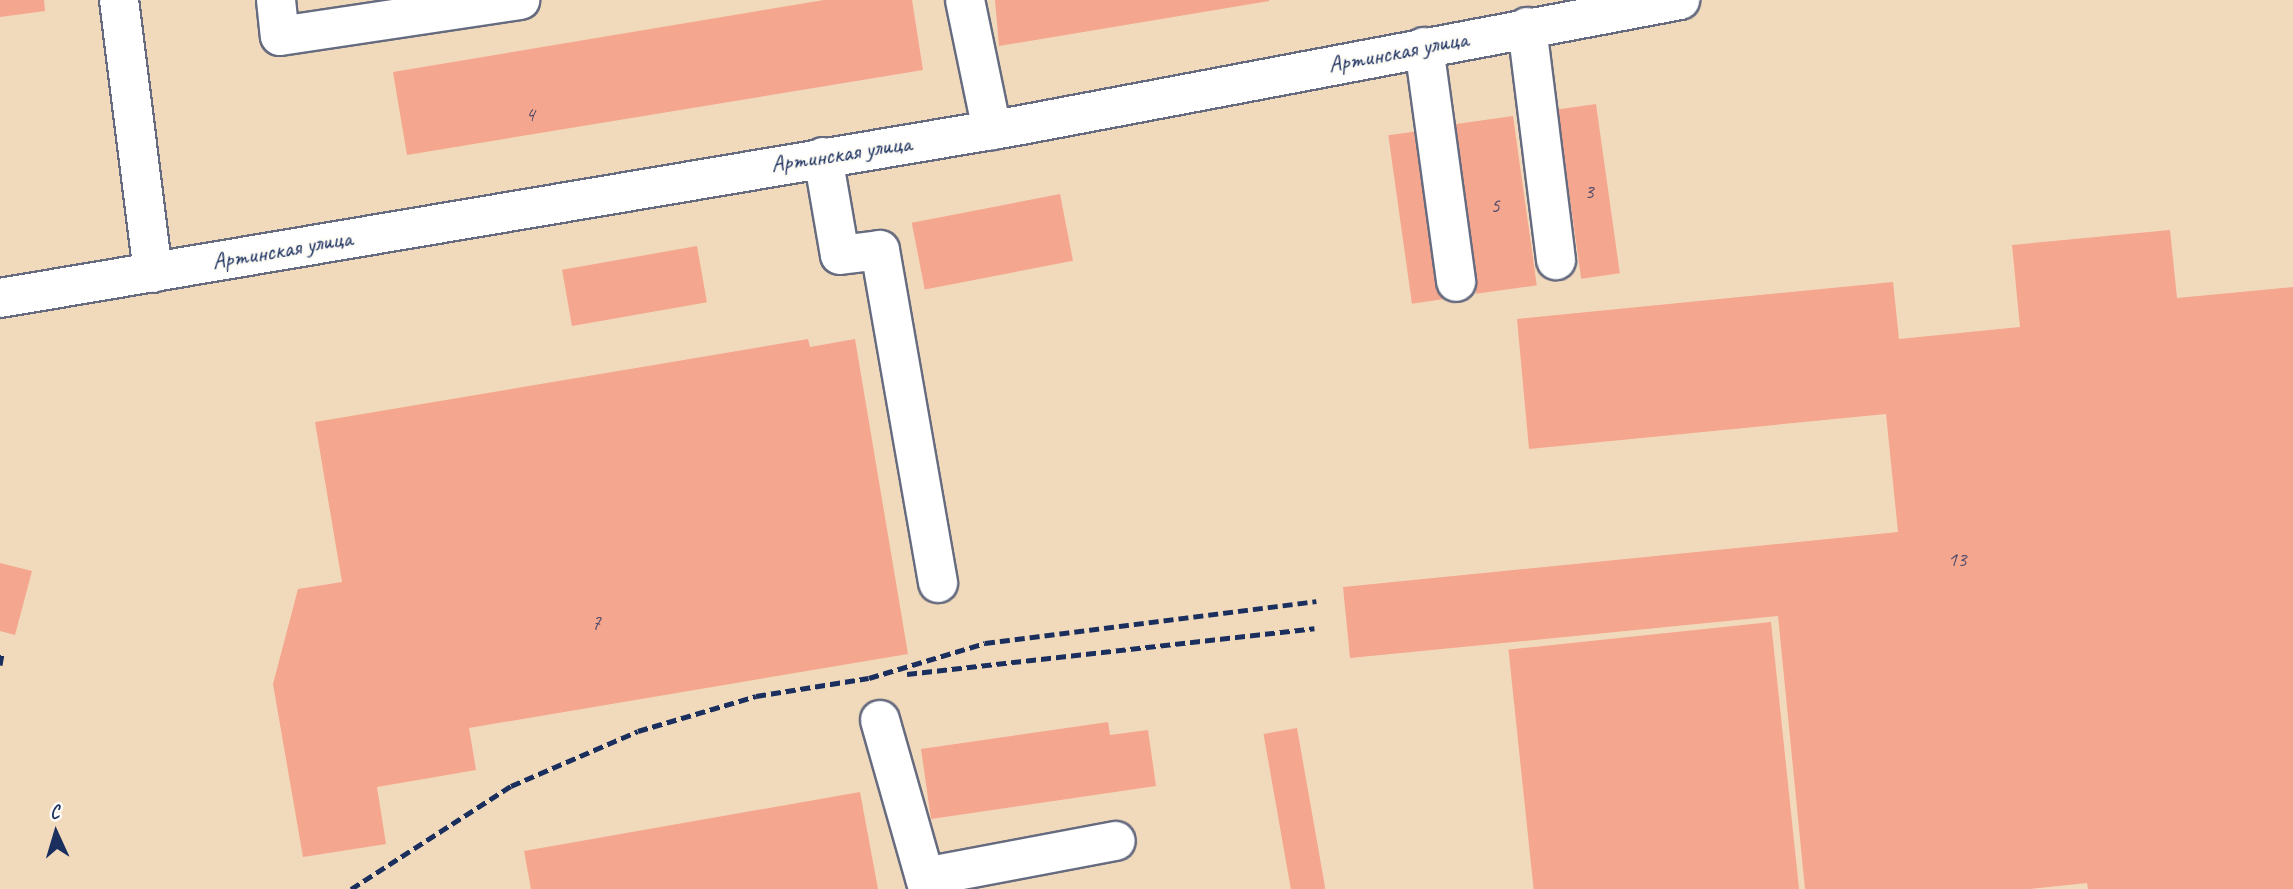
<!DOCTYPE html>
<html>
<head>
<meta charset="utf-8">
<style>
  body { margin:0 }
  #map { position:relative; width:2293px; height:889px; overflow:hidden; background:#f1dabb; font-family:Caveat,sans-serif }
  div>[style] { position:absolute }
  .building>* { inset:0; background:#f5a68f; transform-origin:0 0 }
  .roads { filter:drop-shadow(2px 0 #666b7f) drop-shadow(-2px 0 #666b7f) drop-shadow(0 2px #666b7f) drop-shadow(0 -2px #666b7f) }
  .minor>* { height:38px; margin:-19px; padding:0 19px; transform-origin:19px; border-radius:19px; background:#fff }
  .rail>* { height:5px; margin-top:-2.5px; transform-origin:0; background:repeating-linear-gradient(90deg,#1b2f5e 0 10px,transparent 0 15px) }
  span { translate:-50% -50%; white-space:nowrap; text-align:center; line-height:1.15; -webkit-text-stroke:5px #fdfcf7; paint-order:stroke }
  .number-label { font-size:21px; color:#524d6a }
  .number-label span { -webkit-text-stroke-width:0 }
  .street-label { font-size:24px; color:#1b2f5e }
  .north { position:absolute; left:21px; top:798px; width:70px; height:70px; -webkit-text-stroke:5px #fdfcf7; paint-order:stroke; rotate:356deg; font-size:19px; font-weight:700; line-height:28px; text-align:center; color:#1b2f5e }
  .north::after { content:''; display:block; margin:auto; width:24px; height:32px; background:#1b2f5e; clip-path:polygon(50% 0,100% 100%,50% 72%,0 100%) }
</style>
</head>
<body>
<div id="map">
  <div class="building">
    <div style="clip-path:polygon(0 0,44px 0,45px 11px,0 17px)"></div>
    <div style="clip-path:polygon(824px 0,912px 0,923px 70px,407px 155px,393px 72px)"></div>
    <div style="clip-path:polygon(995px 0,1269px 0,1269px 1px,999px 46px)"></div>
    <div style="left:1596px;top:104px;width:171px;height:39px;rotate:82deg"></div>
    <div style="left:1513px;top:116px;width:171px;height:61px;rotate:82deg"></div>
    <div style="left:1419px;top:131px;width:170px;height:31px;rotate:82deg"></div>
    <div style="left:1060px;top:194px;width:68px;height:151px;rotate:79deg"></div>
    <div style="clip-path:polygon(2170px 230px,2177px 298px,2293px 287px,2293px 889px,2088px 889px,2087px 883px,2030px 889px,1805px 889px,1778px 616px,1350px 658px,1343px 587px,1898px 532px,1886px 414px,1529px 449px,1517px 319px,1893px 282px,1899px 339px,2020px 327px,2012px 245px)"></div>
    <div style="left:697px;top:246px;width:57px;height:137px;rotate:80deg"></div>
    <div style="clip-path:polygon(808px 339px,810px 347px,855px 339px,908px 654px,469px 728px,476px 770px,377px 787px,386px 844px,303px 857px,273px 684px,298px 589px,342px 582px,315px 422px)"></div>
    <div style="clip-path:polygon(0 563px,32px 571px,15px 635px,0 631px)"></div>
    <div style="left:1771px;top:622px;width:269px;height:264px;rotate:84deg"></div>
    <div style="clip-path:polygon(1108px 722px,1110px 735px,1148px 730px,1156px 786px,931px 819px,921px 749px)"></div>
    <div style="left:1297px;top:728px;width:163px;height:34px;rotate:80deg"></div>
    <div style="clip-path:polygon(860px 792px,878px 889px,531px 889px,524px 851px)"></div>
  </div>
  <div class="roads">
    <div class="minor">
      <div style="left:119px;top:0;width:275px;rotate:82.9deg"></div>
      <div style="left:276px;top:0;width:36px;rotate:84deg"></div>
      <div style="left:280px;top:36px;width:243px;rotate:-8.5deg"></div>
      <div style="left:965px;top:0;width:133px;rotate:78.3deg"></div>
      <div style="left:1527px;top:27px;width:235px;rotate:82.9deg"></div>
      <div style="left:1424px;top:47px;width:237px;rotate:82.2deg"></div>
      <div style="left:823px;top:157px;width:99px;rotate:80.2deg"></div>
      <div style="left:840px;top:255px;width:40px;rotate:-7.1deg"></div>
      <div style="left:880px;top:250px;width:338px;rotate:80.1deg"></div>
      <div style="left:0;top:298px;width:1030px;rotate:-9.61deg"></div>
      <div style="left:1016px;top:126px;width:676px;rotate:-10.74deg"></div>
      <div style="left:880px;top:720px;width:176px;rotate:74.1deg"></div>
      <div style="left:925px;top:877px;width:194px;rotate:-10.7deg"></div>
    </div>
  </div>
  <div class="rail">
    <div style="left:0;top:665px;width:11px;rotate:-80deg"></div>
    <div style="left:907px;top:674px;width:410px;rotate:-6.4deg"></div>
    <div style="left:351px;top:889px;width:190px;rotate:-32.8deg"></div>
    <div style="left:511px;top:786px;width:138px;rotate:-23.4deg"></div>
    <div style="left:638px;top:731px;width:123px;rotate:-16.5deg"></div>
    <div style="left:756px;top:696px;width:114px;rotate:-9.1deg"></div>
    <div style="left:869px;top:678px;width:121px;rotate:-16.8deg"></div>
    <div style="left:985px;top:643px;width:334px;rotate:-7.2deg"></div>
  </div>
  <div class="number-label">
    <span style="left:530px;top:114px">4</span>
    <span style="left:1589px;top:191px">3</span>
    <span style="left:1495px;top:205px">5</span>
    <span style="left:1957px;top:559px">13</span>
    <span style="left:596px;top:622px">7</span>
  </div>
  <div class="street-label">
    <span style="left:1398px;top:52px;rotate:-11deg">Артинская улица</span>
    <span style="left:841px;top:154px;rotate:-9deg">Артинская улица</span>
    <span style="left:282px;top:250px;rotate:-10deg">Артинская улица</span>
  </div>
  <div class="north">С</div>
</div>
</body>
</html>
